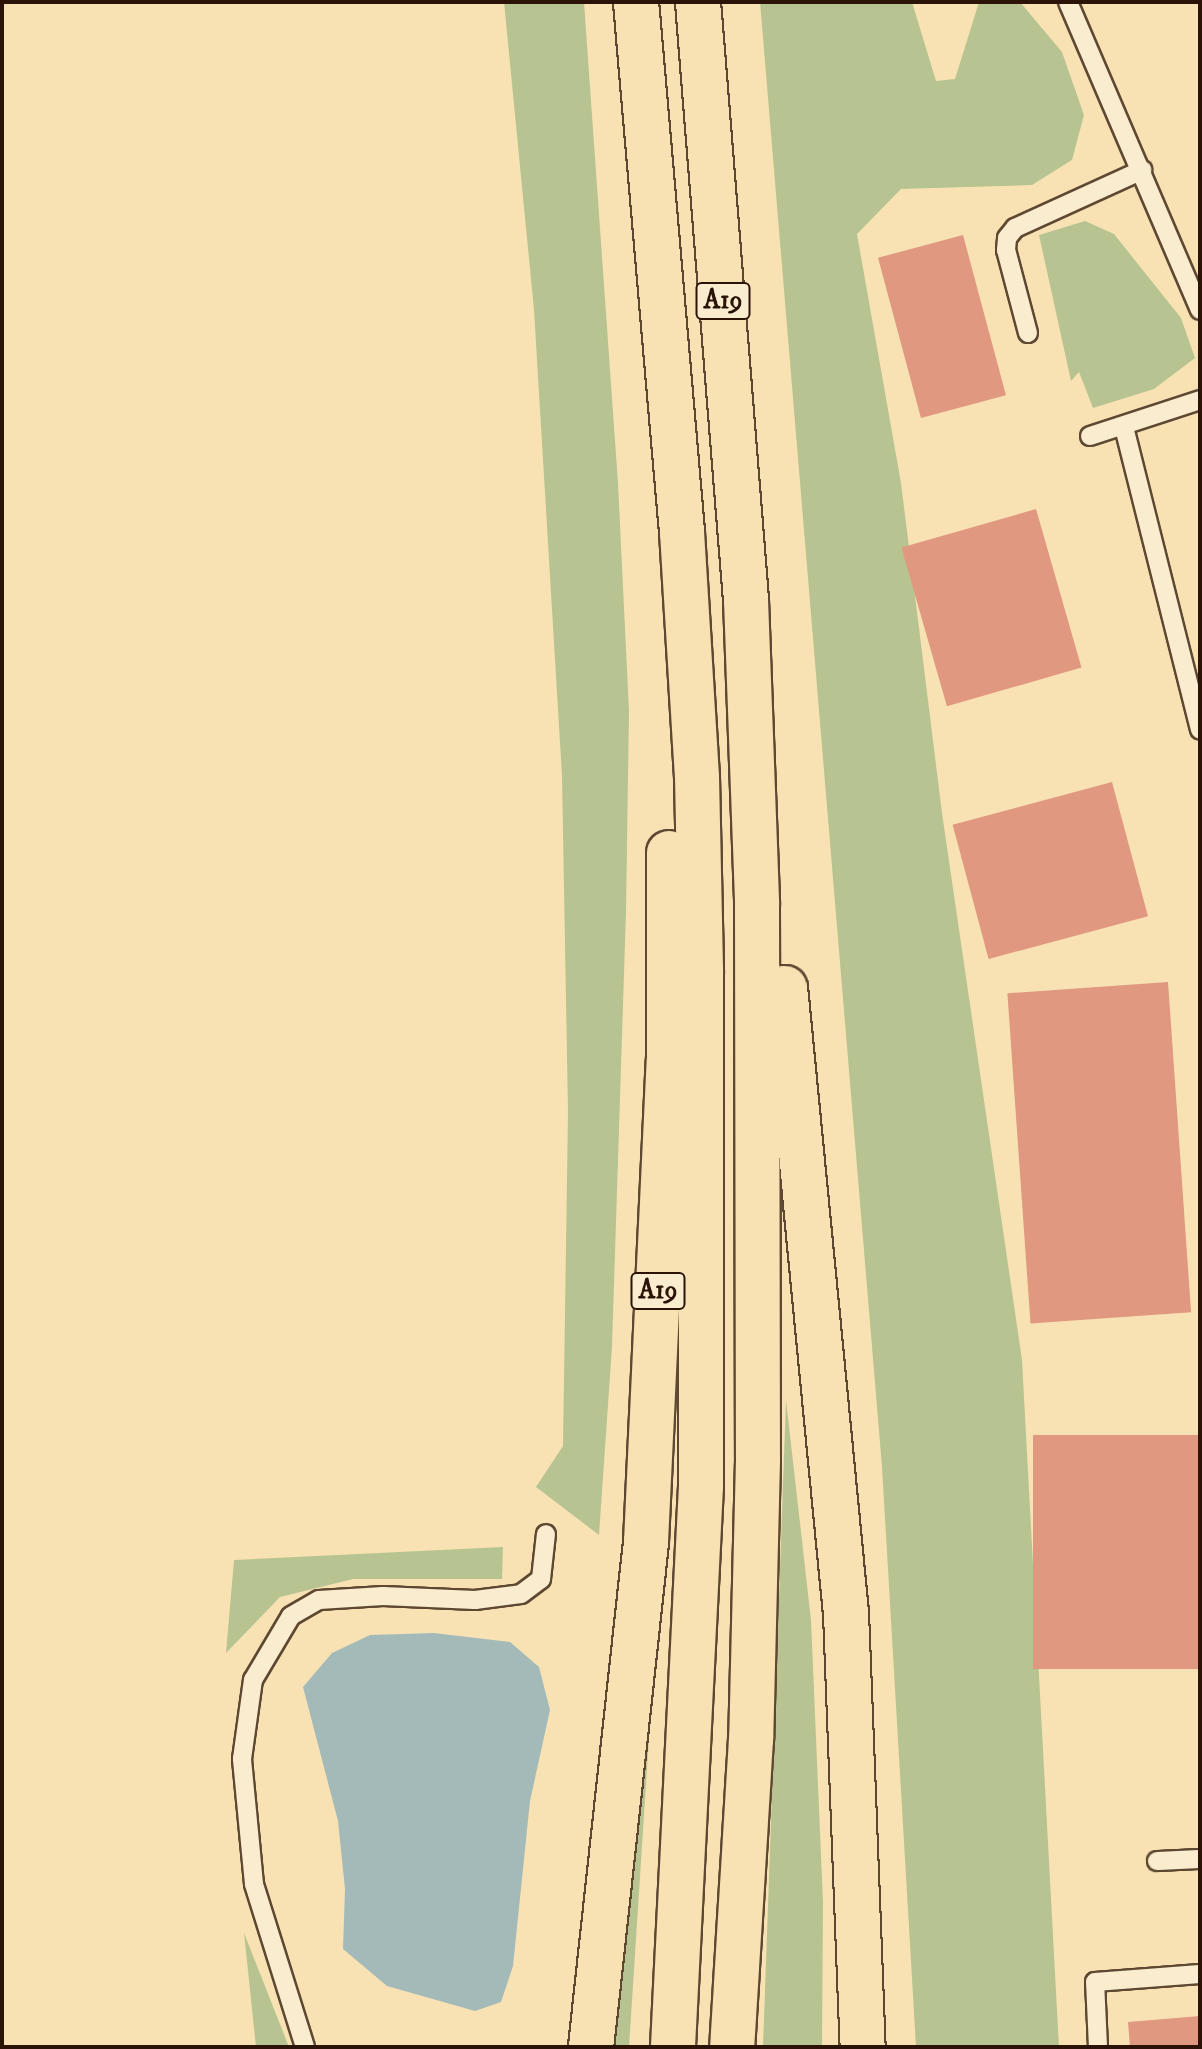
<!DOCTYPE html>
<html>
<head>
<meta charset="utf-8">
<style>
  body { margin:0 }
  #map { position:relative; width:1202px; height:2049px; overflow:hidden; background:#f8e2b4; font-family:"IM FELL DW Pica",serif }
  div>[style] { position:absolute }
  .green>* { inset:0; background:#b7c491 }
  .water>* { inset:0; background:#a3bab9 }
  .building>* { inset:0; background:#e19881; transform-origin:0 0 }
  .roads { filter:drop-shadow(2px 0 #5e4832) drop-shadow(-2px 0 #5e4832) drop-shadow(0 2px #5e4832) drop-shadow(0 -2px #5e4832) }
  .service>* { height:18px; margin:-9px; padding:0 9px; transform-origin:9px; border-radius:9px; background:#faecce }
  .trunk>* { height:44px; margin:-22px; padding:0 22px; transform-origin:22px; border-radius:22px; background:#f8e2b4 }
  span { translate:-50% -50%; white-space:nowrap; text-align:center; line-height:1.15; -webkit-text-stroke:7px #faecce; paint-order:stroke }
  .shield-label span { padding:2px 6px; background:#faecce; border:2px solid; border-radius:6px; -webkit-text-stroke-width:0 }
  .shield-label { font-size:26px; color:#2b1407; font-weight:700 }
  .frame { position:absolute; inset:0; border:4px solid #2b1407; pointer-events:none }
</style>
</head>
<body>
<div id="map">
  <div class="green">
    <div style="clip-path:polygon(504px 2px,584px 2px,618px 483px,629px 711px,626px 912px,612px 1347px,599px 1535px,536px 1487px,563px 1446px,568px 1112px,562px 776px,534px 310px)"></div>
    <div style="clip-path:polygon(760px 2px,912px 2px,936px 81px,955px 79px,979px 2px,1020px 2px,1062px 52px,1084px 115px,1072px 160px,1032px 185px,901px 189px,857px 234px,901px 483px,942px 813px,1022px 1360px,1059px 2047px,916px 2047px,882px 1467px)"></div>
    <div style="clip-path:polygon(1085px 221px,1114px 234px,1181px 318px,1195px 358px,1154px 389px,1093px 408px,1079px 372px,1071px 381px,1039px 235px)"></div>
    <div style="clip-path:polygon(786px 1400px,811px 1620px,823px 1902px,822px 2047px,763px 2047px)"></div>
    <div style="clip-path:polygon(503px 1547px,502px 1579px,353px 1579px,280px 1597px,226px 1653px,234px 1560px)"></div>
    <div style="clip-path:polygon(658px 1599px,629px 2047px,610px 2047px)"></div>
    <div style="clip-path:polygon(244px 1933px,289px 2047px,256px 2047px)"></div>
  </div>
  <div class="water">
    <div style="clip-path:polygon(434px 1633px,510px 1642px,539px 1667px,550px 1710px,530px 1801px,513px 1966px,501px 2002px,475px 2011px,387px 1986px,343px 1949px,345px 1889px,338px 1821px,303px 1687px,332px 1653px,370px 1635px)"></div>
  </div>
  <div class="building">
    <div style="left:963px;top:235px;width:166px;height:88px;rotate:75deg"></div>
    <div style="left:1036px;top:509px;width:165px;height:140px;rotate:74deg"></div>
    <div style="left:1112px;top:782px;width:139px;height:165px;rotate:75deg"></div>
    <div style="left:1168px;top:982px;width:331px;height:161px;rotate:86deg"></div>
    <div style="left:1200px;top:1435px;width:234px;height:167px;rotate:90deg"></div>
    <div style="clip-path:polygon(1200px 2016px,1200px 2047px,1130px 2047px,1128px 2022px)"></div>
  </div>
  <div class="roads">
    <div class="service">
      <div style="left:1068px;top:2px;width:335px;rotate:66.8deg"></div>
      <div style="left:1028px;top:333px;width:86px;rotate:-104.8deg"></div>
      <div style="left:1006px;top:250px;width:12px;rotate:-85deg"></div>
      <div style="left:1007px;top:238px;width:13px;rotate:-51deg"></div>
      <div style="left:1015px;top:228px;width:140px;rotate:-24.5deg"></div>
      <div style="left:1124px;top:427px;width:312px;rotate:75.9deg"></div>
      <div style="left:1090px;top:436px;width:116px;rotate:-18.1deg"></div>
      <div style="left:1157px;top:1861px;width:43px;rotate:-2.7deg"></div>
      <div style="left:305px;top:2047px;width:171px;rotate:-107.4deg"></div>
      <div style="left:254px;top:1884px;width:126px;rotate:-95.5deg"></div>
      <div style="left:242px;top:1759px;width:80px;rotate:-82.1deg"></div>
      <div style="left:253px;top:1680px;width:74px;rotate:-59.3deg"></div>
      <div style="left:291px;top:1616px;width:32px;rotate:-30deg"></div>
      <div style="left:319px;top:1600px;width:64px;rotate:-3.6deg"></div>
      <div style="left:383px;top:1596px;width:92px;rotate:2.5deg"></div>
      <div style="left:475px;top:1600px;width:46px;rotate:-7.4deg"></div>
      <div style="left:521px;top:1594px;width:25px;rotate:-37deg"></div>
      <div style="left:541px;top:1579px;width:45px;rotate:-83.7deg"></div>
      <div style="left:1098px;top:2047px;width:65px;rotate:-92.6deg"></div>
      <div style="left:1095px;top:1982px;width:105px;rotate:-4.4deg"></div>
    </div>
    <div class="trunk">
      <div style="left:636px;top:2px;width:532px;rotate:85.04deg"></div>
      <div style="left:682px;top:532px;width:245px;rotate:86.5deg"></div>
      <div style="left:697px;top:777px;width:196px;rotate:88.8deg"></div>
      <div style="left:701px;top:973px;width:513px;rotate:90deg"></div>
      <div style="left:701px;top:1486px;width:562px;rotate:92.86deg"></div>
      <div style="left:698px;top:2px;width:600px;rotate:85.41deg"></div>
      <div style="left:746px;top:600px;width:305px;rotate:87.9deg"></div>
      <div style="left:757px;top:905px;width:555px;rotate:89.9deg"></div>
      <div style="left:758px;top:1460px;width:279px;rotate:91.4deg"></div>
      <div style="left:751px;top:1739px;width:309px;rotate:93.5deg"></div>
      <div style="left:785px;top:988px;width:628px;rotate:84.43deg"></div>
      <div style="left:846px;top:1613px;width:434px;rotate:87.8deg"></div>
      <div style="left:591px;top:2047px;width:508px;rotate:-83.78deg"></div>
      <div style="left:646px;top:1542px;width:482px;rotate:-87.3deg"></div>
      <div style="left:669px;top:1061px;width:208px;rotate:-90deg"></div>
    </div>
  </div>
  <div class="shield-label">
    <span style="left:723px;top:301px">A19</span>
    <span style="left:658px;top:1291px">A19</span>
  </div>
  <div class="frame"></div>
</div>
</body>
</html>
